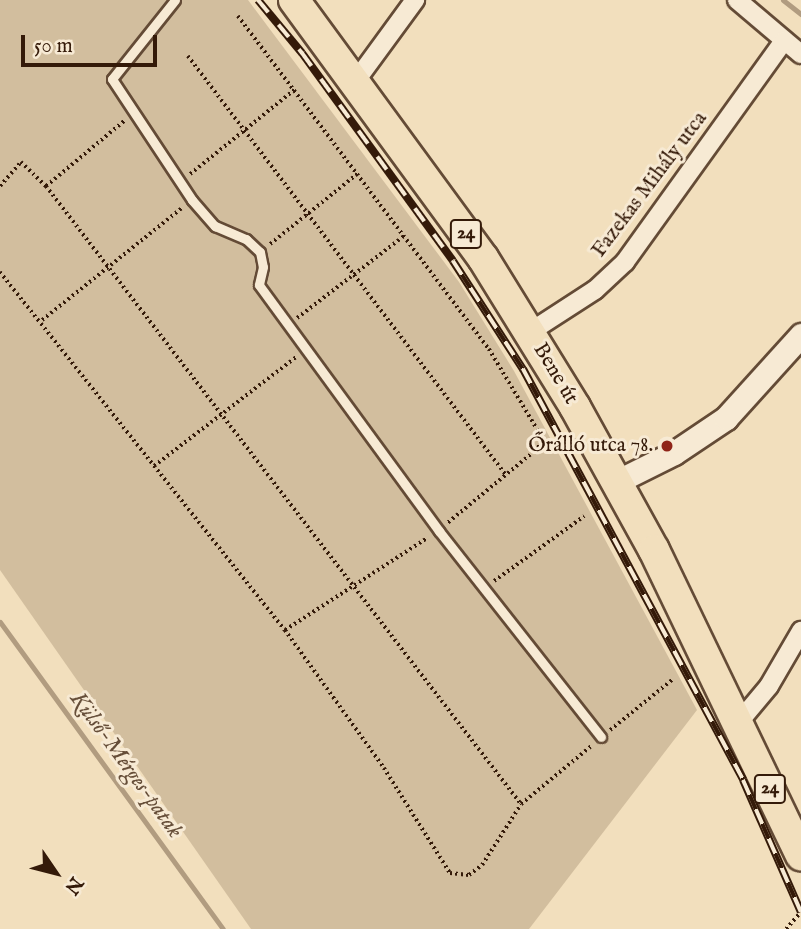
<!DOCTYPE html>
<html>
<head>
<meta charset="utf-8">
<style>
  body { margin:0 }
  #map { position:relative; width:801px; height:929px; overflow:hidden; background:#f2dfbd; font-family:"IM FELL English",serif }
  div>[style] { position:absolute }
  .green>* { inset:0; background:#d2be9e }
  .stream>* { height:5px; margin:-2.5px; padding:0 2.5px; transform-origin:2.5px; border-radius:2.5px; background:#b19c80 }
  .path>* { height:3.5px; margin-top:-1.75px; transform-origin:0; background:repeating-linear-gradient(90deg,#341a09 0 2px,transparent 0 5.5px) }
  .roads { filter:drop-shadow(2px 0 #644b36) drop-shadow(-2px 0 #644b36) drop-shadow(0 2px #644b36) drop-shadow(0 -2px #644b36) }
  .service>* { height:9px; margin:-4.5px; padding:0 4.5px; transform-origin:4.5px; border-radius:4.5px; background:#f7ead4 }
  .minor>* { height:18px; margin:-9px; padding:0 9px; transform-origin:9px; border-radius:9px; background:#f7ead4 }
  .tertiary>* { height:23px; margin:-11.5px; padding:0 11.5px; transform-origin:11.5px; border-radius:11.5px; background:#f7ead4 }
  .primary>* { height:30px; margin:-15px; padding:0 15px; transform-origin:15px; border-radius:15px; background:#f2dfbd }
  .rail>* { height:8px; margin-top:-4px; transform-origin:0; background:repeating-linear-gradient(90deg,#f7ead4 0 16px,#341a09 0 32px); box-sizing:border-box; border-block:2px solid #341a09 }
  .dots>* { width:19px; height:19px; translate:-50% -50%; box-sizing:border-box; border:4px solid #f7ead4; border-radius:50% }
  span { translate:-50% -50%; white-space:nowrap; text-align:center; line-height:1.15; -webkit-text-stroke:6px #f7ead4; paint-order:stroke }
  .shield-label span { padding:2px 5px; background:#f7ead4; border:2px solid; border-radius:5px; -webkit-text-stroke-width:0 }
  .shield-label { font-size:19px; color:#341a09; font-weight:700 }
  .street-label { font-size:21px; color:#341a09 }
  .poi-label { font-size:21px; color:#341a09 }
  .right { translate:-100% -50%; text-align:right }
  .water-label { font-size:23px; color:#664e39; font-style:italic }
  .north { position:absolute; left:21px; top:838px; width:70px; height:70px; -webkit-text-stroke:5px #f7ead4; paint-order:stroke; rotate:125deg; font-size:19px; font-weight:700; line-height:28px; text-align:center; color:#341a09 }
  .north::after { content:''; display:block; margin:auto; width:24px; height:32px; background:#341a09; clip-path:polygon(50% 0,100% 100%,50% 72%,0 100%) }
  .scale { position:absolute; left:21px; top:35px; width:136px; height:32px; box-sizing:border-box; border:4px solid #341a09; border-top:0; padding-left:9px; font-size:21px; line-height:24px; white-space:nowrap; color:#341a09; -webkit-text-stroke:5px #f7ead4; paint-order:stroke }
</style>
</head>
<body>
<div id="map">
  <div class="green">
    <div style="clip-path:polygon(0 0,248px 0,459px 282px,514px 371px,697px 710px,529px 929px,251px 929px,0 570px)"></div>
  </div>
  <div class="stream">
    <div style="left:783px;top:0;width:23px;rotate:38deg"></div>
    <div style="left:0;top:622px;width:379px;rotate:54deg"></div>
  </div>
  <div class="path">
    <div style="left:238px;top:16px;width:417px;rotate:53deg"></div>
    <div style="left:489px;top:349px;width:99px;rotate:59deg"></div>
    <div style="left:540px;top:434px;width:14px;rotate:94deg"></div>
    <div style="left:539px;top:448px;width:118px;rotate:140.5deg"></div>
    <div style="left:188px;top:56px;width:526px;rotate:52.8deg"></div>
    <div style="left:190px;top:174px;width:134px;rotate:-38.9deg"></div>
    <div style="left:0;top:186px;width:32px;rotate:-49deg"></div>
    <div style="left:21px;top:162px;width:35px;rotate:44deg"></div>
    <div style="left:46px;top:186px;width:779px;rotate:52.45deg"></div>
    <div style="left:46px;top:186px;width:102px;rotate:-39.8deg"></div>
    <div style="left:270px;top:244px;width:112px;rotate:-38.8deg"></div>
    <div style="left:0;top:272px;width:458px;rotate:51.5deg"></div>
    <div style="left:285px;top:630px;width:170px;rotate:54.3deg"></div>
    <div style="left:384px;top:768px;width:124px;rotate:57.8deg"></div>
    <div style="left:450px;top:873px;width:19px;rotate:6deg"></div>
    <div style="left:469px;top:875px;width:16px;rotate:-38deg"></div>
    <div style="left:482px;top:865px;width:72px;rotate:-57.4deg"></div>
    <div style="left:521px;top:804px;width:91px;rotate:-39.6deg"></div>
    <div style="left:297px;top:318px;width:135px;rotate:-37.5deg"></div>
    <div style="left:42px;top:320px;width:179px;rotate:-38.7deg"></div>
    <div style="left:154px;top:466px;width:179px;rotate:-37.5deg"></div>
    <div style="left:494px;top:581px;width:111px;rotate:-35.8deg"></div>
    <div style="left:285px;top:630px;width:169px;rotate:-32.9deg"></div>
    <div style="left:610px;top:730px;width:81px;rotate:-39deg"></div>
    <div style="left:786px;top:929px;width:23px;rotate:-49deg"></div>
  </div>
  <div class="roads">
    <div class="service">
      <div style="left:175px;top:0;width:101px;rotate:128.6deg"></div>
      <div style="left:112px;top:79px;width:145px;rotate:56.5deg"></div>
      <div style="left:192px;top:200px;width:35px;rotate:49deg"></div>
      <div style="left:215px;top:226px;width:34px;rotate:23deg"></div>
      <div style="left:246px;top:239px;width:19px;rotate:43deg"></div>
      <div style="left:260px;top:252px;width:15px;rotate:79deg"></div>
      <div style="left:263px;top:267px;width:18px;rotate:103deg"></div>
      <div style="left:259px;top:285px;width:305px;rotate:53.8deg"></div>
      <div style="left:439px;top:531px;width:262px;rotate:51.8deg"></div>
    </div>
    <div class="minor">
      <div style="left:737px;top:0;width:84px;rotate:40.2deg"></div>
      <div style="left:355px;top:82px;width:102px;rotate:-53.8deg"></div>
      <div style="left:530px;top:332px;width:77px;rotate:-32.9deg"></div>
      <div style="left:595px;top:290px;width:41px;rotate:-43deg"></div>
      <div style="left:625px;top:262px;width:272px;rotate:-54.3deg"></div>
      <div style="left:739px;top:722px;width:47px;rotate:-50.2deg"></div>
      <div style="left:769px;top:686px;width:64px;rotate:-59.8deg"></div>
    </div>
    <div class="tertiary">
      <div style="left:628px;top:476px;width:51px;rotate:-26.6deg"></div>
      <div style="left:674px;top:453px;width:63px;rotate:-33.9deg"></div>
      <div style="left:726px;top:418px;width:112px;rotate:-47.9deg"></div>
    </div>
    <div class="primary">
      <div style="left:294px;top:0;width:320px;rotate:53.8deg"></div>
      <div style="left:483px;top:258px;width:175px;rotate:58.3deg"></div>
      <div style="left:575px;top:407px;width:163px;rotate:61.1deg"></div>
      <div style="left:654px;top:550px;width:339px;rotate:64.3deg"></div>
    </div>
  </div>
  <div class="rail">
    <div style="left:258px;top:0;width:69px;rotate:50.3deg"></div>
    <div style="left:302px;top:53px;width:257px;rotate:54deg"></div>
    <div style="left:453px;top:261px;width:129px;rotate:57.1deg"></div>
    <div style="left:523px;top:369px;width:466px;rotate:61.8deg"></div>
    <div style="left:743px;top:780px;width:144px;rotate:66.3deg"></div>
  </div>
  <div class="dots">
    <div style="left:667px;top:446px;background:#8f2418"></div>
  </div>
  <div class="shield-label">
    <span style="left:466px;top:234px">24</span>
    <span style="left:770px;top:789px">24</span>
  </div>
  <div class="street-label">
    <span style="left:650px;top:185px;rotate:-53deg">Fazekas Mihály utca</span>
    <span style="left:555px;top:374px;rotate:59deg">Bene út</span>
  </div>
  <div class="poi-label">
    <span class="right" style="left:653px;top:446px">Őrálló utca 78.</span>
  </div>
  <div class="water-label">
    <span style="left:126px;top:765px;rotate:54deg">Külső-Mérges-patak</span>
  </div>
  <div class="north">N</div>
  <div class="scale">50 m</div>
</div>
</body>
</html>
